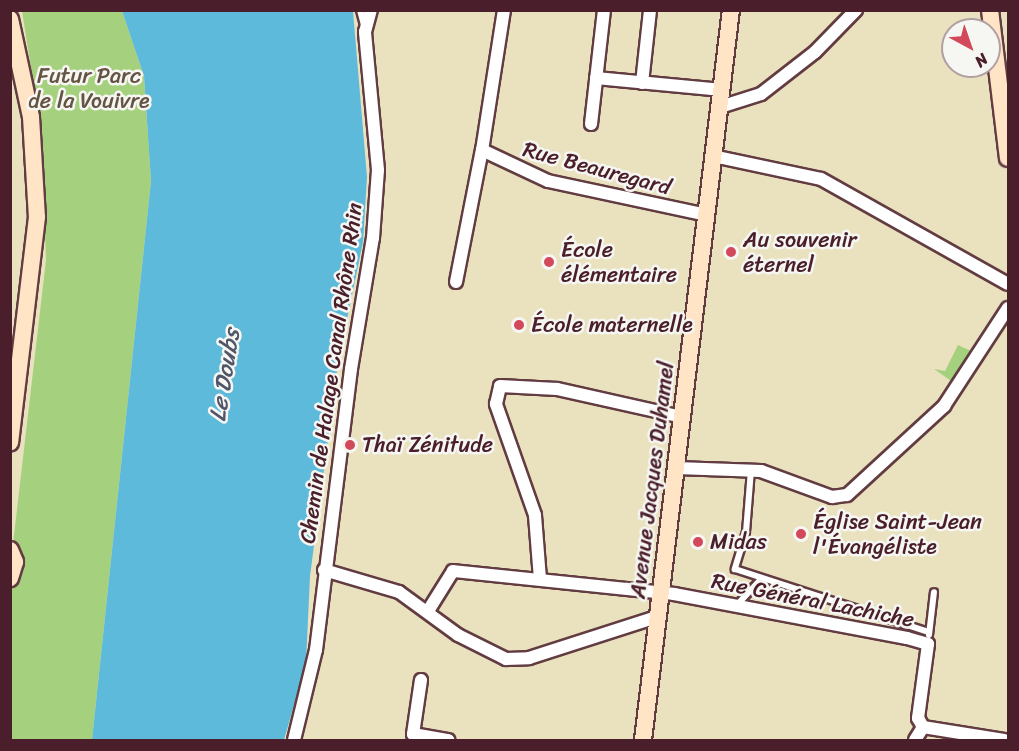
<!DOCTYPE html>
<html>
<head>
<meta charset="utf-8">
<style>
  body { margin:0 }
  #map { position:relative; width:1019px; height:751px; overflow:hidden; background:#eae1bf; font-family:Sriracha,sans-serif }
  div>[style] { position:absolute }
  .green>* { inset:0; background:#a5d17e }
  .water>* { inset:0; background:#5dbadb }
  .roads { filter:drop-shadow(2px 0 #623c41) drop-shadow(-2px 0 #623c41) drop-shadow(0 2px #623c41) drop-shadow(0 -2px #623c41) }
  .lane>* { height:6px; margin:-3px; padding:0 3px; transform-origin:3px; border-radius:3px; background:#fff }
  .street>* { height:12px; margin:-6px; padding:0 6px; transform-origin:6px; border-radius:6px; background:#fff }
  .secondary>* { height:16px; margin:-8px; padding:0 8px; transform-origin:8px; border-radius:8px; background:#ffe4c6 }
  .dots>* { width:16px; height:16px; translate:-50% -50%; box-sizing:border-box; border:3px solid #f6f6f2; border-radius:50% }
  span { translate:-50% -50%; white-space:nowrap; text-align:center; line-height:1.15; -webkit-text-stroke:5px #f6f6f2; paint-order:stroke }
  .park-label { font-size:22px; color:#655444 }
  .street-label { font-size:22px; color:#4a1f2b }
  .poi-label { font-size:22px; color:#4a1f2b }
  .left { translate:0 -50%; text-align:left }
  .water-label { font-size:24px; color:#515569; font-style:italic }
  .frame { position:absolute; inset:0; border:12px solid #4a1f2b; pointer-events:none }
  .north { position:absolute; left:941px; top:18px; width:60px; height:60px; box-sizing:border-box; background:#f6f6f2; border:2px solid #b1a0a2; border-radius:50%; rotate:140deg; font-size:16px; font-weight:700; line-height:24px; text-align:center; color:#4a1f2b }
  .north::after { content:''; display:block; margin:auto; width:21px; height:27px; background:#d1495b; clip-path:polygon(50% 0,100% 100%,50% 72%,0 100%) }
</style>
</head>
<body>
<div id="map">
  <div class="green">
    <div style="clip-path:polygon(22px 11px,122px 11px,144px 76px,151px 181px,92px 740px,11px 740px,11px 561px,46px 260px,41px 130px)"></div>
    <div style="clip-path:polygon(958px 345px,971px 351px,979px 346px,954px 383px,934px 369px,945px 371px)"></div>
  </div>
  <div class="water">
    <div style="clip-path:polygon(122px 11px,353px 11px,367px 177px,363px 242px,338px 363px,310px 576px,306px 663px,284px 740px,92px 740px,151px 181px,144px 76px)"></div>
  </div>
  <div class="roads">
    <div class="lane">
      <div style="left:360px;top:10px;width:16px;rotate:75deg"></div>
      <div style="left:751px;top:470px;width:62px;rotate:94.6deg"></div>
      <div style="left:746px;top:532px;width:39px;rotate:107deg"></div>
      <div style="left:735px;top:569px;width:204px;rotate:18deg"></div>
      <div style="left:735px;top:607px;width:38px;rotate:-47deg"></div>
      <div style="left:929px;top:635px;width:43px;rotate:-83.4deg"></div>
    </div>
    <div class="street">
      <div style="left:504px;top:10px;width:142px;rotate:98.9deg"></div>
      <div style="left:482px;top:150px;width:73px;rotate:25.2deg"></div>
      <div style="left:548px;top:181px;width:162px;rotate:12.1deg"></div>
      <div style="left:596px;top:78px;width:127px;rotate:5.4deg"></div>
      <div style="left:642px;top:83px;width:73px;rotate:-83.7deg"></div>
      <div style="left:720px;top:107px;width:43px;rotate:-17.6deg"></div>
      <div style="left:761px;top:94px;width:68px;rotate:-37.9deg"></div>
      <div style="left:815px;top:52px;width:59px;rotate:-45.7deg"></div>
      <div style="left:591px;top:124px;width:115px;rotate:-83.5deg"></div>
      <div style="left:713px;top:156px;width:110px;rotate:12deg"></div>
      <div style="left:821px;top:179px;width:214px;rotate:29.3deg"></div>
      <div style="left:456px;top:282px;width:135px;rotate:-78.9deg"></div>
      <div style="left:676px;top:468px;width:85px;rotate:2deg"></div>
      <div style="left:761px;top:471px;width:76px;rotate:20.1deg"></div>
      <div style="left:832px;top:497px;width:15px;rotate:-8deg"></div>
      <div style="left:847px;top:495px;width:132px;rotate:-42.5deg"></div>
      <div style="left:944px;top:406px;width:117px;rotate:-56.9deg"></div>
      <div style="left:324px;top:570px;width:78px;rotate:16.3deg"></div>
      <div style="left:399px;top:592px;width:73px;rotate:36.1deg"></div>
      <div style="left:458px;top:635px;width:54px;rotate:26.6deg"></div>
      <div style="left:506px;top:659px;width:23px;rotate:-2deg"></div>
      <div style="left:529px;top:658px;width:134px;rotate:-17.8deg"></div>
      <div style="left:540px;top:579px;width:64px;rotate:-94.5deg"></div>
      <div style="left:535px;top:515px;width:118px;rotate:-109.4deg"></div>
      <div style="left:496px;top:404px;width:18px;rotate:-77deg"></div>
      <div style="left:500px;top:386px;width:57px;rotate:3deg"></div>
      <div style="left:557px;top:389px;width:128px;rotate:12.6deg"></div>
      <div style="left:428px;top:611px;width:47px;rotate:-58deg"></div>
      <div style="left:453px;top:571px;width:222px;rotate:5.9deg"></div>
      <div style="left:674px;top:594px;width:237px;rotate:10.7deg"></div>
      <div style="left:907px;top:638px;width:22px;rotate:16deg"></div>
      <div style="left:928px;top:644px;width:75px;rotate:97.7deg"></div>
      <div style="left:918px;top:718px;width:10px;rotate:61deg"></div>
      <div style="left:421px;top:680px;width:55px;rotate:98.4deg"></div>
      <div style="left:413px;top:734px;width:36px;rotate:10deg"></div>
      <div style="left:923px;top:727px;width:82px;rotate:9.1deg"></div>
      <div style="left:294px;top:740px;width:93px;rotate:-76.3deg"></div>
      <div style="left:316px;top:650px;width:283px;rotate:-82.9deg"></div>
      <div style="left:351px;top:369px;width:133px;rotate:-80.5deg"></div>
      <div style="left:373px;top:238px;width:68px;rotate:-85.8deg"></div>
      <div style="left:378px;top:170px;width:139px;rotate:-95.4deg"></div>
      <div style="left:365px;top:32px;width:23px;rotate:-75deg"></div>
      <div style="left:915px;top:740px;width:15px;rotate:-58deg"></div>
    </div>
    <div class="secondary">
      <div style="left:990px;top:10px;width:149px;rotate:83.1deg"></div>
      <div style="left:10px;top:19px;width:100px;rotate:77.9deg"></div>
      <div style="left:31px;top:117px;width:100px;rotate:86.6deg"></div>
      <div style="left:37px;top:217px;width:227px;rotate:96.8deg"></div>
      <div style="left:10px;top:550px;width:13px;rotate:67deg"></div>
      <div style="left:15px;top:562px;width:17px;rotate:107deg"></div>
      <div style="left:643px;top:740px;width:735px;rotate:-83.13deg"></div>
    </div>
  </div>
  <div class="dots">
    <div style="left:731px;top:252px;background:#d1495b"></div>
    <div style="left:549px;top:262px;background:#d1495b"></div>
    <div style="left:519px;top:325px;background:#d1495b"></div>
    <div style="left:350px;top:445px;background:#d1495b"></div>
    <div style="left:801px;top:534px;background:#d1495b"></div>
    <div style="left:698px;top:542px;background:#d1495b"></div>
  </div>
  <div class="park-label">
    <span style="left:89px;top:88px">Futur Parc<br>de la Vouivre</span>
  </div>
  <div class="street-label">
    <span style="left:597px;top:168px;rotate:15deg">Rue Beauregard</span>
    <span style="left:331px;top:373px;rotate:-82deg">Chemin de Halage Canal Rhône Rhin</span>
    <span style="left:652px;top:480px;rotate:-83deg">Avenue Jacques Duhamel</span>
    <span style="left:813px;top:600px;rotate:11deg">Rue Général Lachiche</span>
  </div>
  <div class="poi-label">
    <span class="left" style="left:743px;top:252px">Au souvenir<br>éternel</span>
    <span class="left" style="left:561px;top:262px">École<br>élémentaire</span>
    <span class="left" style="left:531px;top:325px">École maternelle</span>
    <span class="left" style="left:362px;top:445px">Thaï Zénitude</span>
    <span class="left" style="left:813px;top:534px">Église Saint-Jean<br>l'Évangéliste</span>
    <span class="left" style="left:710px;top:542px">Midas</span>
  </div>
  <div class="water-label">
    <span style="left:225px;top:375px;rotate:-81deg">Le Doubs</span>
  </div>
  <div class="frame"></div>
  <div class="north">N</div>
</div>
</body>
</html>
